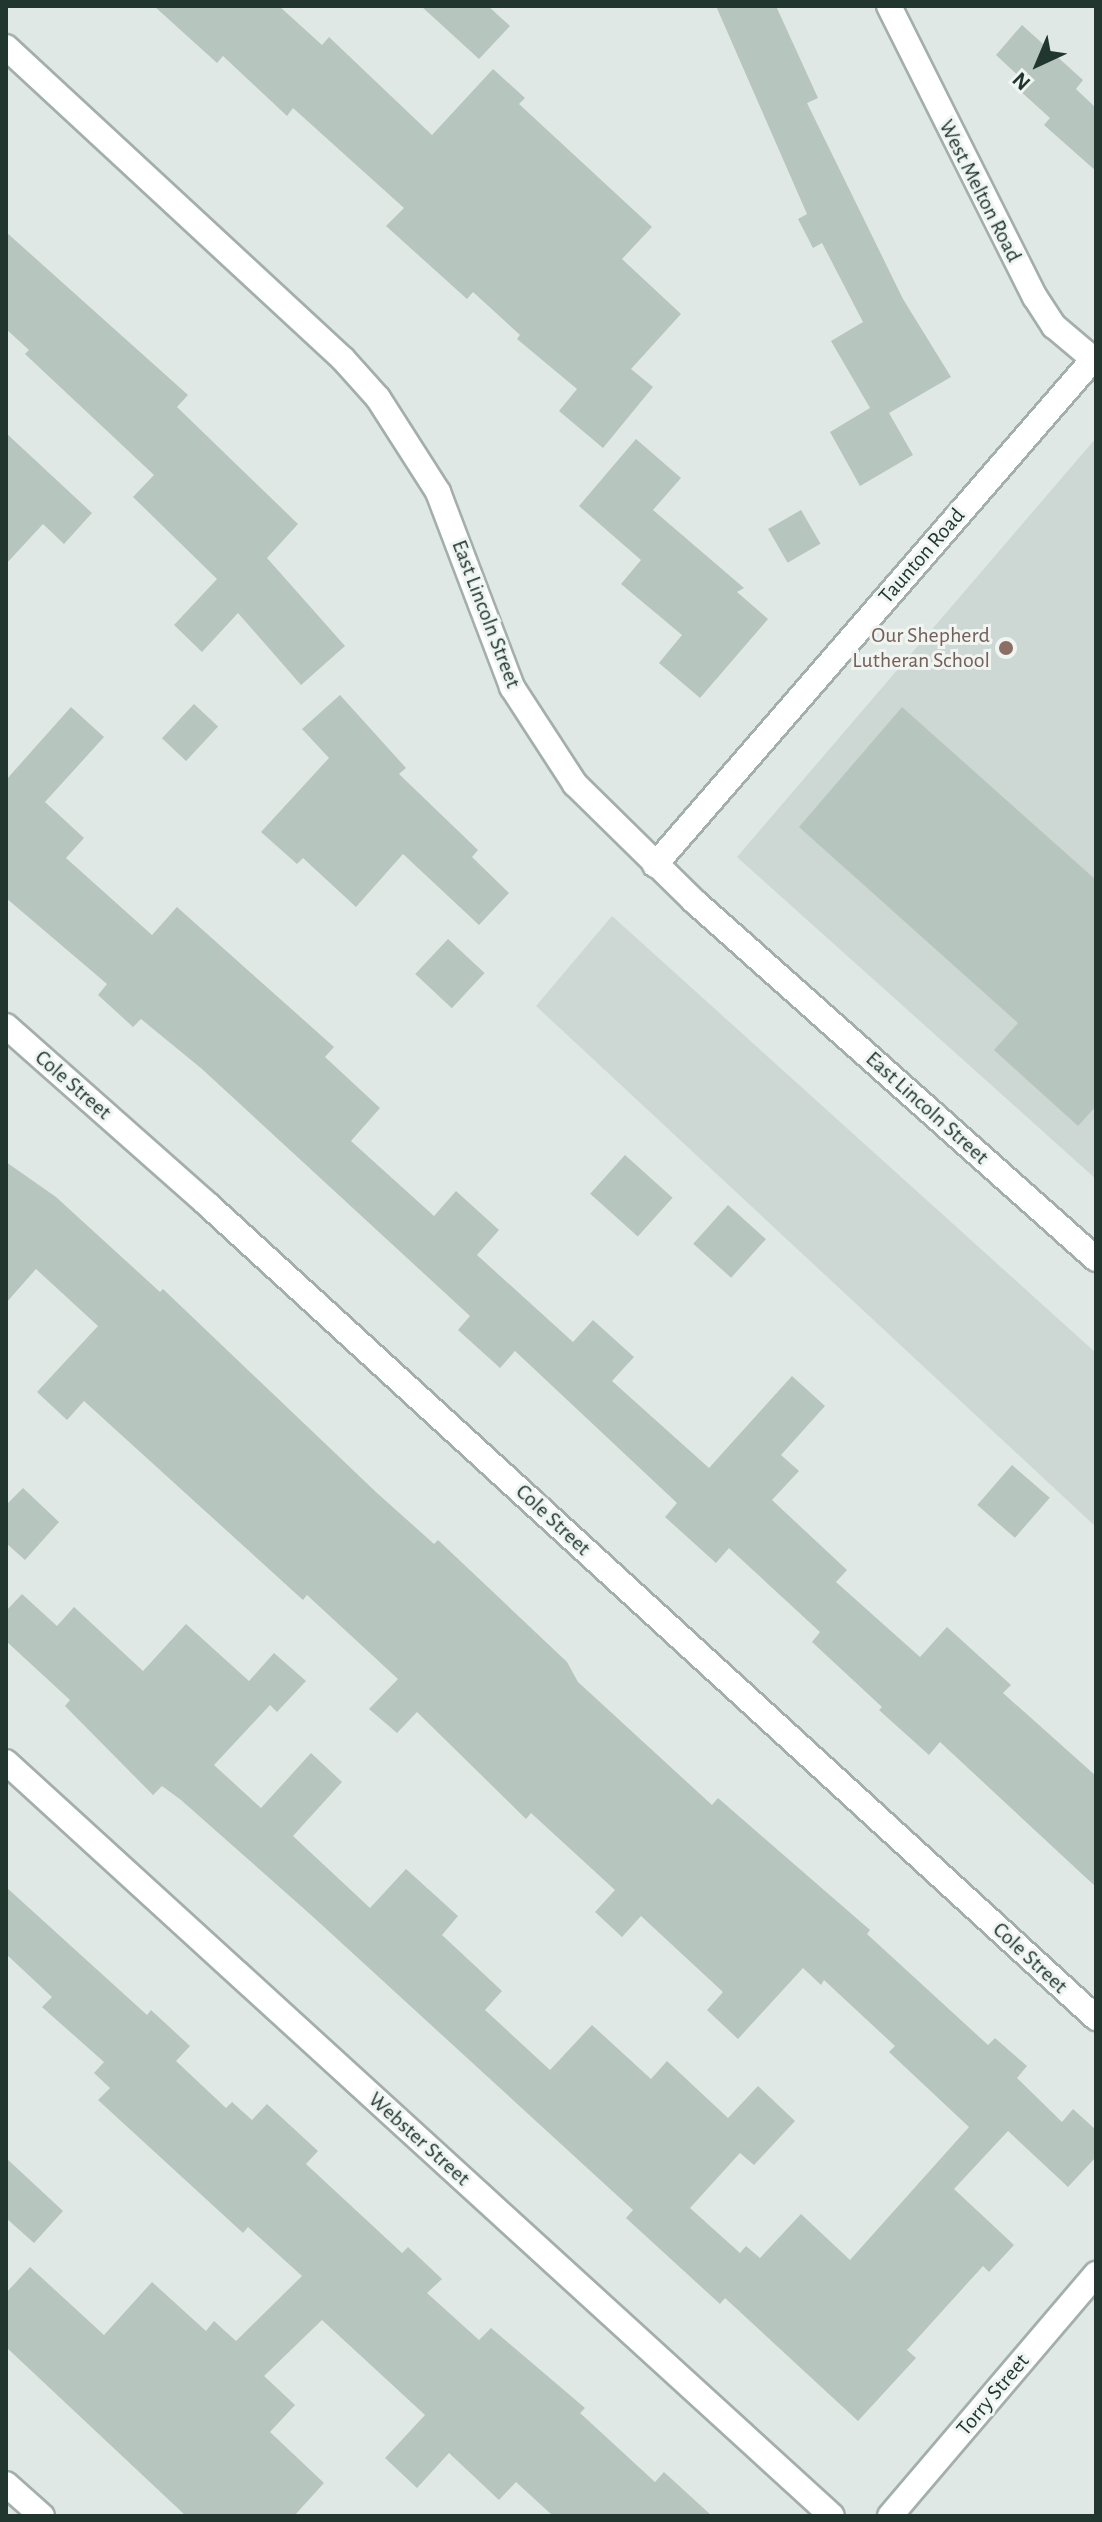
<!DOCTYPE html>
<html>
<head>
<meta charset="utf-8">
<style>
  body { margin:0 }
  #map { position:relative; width:1102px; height:2522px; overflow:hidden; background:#dfe8e4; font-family:"Alegreya Sans",sans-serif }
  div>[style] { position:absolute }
  .built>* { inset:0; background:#cdd7d3 }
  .building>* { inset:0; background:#b7c5bf; transform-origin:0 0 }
  .roads { filter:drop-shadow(2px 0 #a3afaa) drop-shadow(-2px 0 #a3afaa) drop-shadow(0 2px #a3afaa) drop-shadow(0 -2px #a3afaa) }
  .minor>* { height:24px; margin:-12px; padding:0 12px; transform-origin:12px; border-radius:12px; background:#fff }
  .dots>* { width:22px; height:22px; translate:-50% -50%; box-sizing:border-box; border:4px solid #eef5f2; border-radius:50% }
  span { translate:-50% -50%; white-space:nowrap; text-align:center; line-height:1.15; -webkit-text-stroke:6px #eef5f2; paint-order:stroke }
  .street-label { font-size:22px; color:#223630 }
  .education-label { font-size:22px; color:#785e54 }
  .right { translate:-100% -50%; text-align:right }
  .frame { position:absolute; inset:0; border:8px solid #223630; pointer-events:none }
  .north { position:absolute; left:998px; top:24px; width:80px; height:80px; -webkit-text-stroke:6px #eef5f2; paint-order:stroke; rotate:224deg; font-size:22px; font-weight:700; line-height:32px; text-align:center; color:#223630 }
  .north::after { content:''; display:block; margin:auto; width:28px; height:36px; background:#223630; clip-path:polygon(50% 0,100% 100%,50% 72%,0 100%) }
</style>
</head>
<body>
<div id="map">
  <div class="built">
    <div style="clip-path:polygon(1096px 438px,1096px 1179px,737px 857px)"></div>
    <div style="clip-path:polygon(612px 916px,1096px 1353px,1096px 1527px,536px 1006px)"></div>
  </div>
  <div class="building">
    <div style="clip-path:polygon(154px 6px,279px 6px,322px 45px,329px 37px,432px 135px,493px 69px,525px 98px,519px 104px,652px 227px,622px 259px,681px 314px,631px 369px,653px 387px,603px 448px,559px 411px,577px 389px,517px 339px,520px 335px,473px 292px,467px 299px,386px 226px,404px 208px,293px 108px,287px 116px,223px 56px,217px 63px)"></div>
    <div style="clip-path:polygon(421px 6px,488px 6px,510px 26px,479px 59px)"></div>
    <div style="clip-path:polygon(716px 6px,776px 6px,818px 98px,807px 103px,903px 299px,951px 377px,889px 413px,913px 455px,860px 486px,830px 432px,870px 408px,831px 341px,863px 322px,822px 243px,813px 248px,798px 219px,807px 214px)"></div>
    <div style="clip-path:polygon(1022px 25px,1083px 80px,1076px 89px,1096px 108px,1096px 171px,1044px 125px,1050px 118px,1018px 89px,1024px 81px,996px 55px)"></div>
    <div style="clip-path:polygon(6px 232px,188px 395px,177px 407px,298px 524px,267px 558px,345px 646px,301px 685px,238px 613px,202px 652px,174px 625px,217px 579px,133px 497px,154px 475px,25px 354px,29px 350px,6px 329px)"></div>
    <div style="clip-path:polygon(6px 433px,92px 513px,64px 544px,43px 524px,6px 564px)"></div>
    <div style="clip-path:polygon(636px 439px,681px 478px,653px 510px,744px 588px,737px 592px,768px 619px,700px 698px,659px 663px,682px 635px,621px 584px,641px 560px,579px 506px)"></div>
    <div style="left:801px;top:510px;width:39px;height:38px;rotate:60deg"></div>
    <div style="clip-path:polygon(340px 695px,406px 768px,399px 774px,478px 850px,472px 857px,509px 893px,479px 925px,403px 854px,356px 907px,303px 858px,297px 864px,261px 832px,329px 758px,302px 729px)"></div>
    <div style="left:194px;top:704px;width:33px;height:47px;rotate:43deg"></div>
    <div style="clip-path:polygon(71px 707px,104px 737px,45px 802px,84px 838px,66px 858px,152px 935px,177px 907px,334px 1047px,325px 1057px,380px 1108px,351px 1141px,434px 1216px,456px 1191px,499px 1230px,477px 1255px,573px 1342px,593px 1320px,634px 1357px,612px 1381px,709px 1468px,792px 1376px,825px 1406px,781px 1455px,799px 1471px,772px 1500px,847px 1570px,836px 1582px,920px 1657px,947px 1627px,1011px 1685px,1003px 1693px,1096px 1776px,1096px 1887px,940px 1742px,929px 1755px,879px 1710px,882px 1707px,812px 1642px,820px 1632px,729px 1548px,716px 1563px,665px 1517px,677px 1503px,515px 1351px,500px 1368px,458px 1330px,470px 1316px,202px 1069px,141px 1019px,133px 1027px,98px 995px,107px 984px,6px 898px,6px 780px)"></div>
    <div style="clip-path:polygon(902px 707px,1096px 880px,1096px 1106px,1078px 1126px,994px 1050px,1018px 1023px,799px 827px)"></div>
    <div style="left:448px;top:939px;width:50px;height:48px;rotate:43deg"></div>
    <div style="left:625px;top:1155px;width:64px;height:52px;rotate:42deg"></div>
    <div style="clip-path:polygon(6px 1162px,56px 1197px,160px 1292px,163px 1289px,377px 1493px,434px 1544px,438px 1540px,567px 1662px,578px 1682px,712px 1805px,718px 1798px,870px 1930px,867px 1934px,988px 2045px,995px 2038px,1027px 2066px,1017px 2078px,1062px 2122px,1073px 2109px,1096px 2130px,1096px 2157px,1068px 2187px,1008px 2131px,954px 2189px,1014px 2245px,989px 2272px,983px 2266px,907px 2350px,916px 2358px,858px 2421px,725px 2298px,720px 2304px,626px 2218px,633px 2210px,311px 1915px,181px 1800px,162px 1786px,153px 1795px,65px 1706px,70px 1700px,6px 1641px,6px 1611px,22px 1594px,57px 1626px,74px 1607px,143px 1671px,186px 1624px,249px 1681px,274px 1653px,306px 1681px,277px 1712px,270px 1705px,214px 1765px,261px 1808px,311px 1753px,342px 1782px,293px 1836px,370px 1908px,406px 1869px,458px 1916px,442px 1935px,502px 1991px,485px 2010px,550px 2070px,592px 2025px,651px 2079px,667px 2061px,728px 2118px,758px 2086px,795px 2121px,754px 2165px,740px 2153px,690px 2208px,740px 2253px,746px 2246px,760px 2258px,801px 2214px,850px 2260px,969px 2127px,889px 2052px,895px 2046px,824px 1980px,821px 1985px,803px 1968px,738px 2039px,707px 2010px,723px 1992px,641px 1916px,622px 1937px,595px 1912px,615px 1890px,531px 1813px,526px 1819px,417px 1712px,397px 1733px,369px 1709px,398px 1679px,307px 1595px,303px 1600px,84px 1401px,67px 1420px,37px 1392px,98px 1326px,36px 1269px,6px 1303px)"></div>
    <div style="left:728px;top:1205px;width:51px;height:52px;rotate:42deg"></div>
    <div style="left:1012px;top:1465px;width:50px;height:53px;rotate:41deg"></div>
    <div style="clip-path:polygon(23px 1488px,59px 1522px,25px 1560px,6px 1543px,6px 1505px)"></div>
    <div style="clip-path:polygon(6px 1887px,147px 2015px,151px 2010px,190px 2046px,176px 2061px,226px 2108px,232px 2102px,252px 2120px,267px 2104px,318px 2151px,306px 2164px,402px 2253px,408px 2247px,442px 2279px,427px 2293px,479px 2340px,491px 2328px,585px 2408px,580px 2413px,655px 2482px,664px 2472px,712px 2516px,553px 2516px,516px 2482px,499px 2500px,449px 2453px,417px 2488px,385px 2458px,425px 2415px,322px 2320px,264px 2376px,295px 2405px,270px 2432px,324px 2483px,294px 2516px,186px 2516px,6px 2347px,6px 2293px,30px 2267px,104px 2335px,152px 2282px,206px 2331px,214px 2321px,236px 2341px,302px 2276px,248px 2227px,243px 2233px,98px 2100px,110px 2088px,94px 2073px,104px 2062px,42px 2007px,52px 1997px,6px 1954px)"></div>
    <div style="clip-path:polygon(6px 2158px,63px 2211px,34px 2243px,6px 2218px)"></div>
  </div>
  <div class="roads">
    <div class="minor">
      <div style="left:889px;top:6px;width:326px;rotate:63.4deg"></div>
      <div style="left:1035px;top:297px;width:35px;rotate:57deg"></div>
      <div style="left:1054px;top:326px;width:51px;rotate:40.2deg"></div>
      <div style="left:6px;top:47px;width:459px;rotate:42.8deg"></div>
      <div style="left:343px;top:359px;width:52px;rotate:48.1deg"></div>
      <div style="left:378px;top:398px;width:112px;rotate:57.4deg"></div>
      <div style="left:438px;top:492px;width:209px;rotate:69.2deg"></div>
      <div style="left:512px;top:687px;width:116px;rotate:57deg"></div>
      <div style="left:575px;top:784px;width:167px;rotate:44.5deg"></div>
      <div style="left:694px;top:901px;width:538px;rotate:41.69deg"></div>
      <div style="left:655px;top:865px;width:673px;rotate:-49.09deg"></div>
      <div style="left:6px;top:1026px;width:267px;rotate:41.5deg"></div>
      <div style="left:206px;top:1203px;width:1207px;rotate:42.48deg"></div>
      <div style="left:6px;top:1762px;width:1118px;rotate:42.39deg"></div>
      <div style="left:6px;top:2484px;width:48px;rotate:41.6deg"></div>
      <div style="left:890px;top:2516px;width:318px;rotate:-49.6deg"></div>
    </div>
  </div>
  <div class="dots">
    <div style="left:1006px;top:648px;background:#8d6e63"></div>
  </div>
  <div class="street-label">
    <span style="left:980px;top:191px;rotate:63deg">West Melton Road</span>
    <span style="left:922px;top:556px;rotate:-49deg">Taunton Road</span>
    <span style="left:486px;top:614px;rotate:69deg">East Lincoln Street</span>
    <span style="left:73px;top:1085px;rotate:41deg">Cole Street</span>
    <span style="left:927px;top:1108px;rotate:42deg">East Lincoln Street</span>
    <span style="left:553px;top:1520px;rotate:43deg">Cole Street</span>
    <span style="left:1030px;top:1958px;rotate:43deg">Cole Street</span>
    <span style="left:419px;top:2139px;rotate:42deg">Webster Street</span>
    <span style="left:993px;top:2395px;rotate:-50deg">Torry Street</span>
  </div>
  <div class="education-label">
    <span class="right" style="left:990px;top:648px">Our Shepherd<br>Lutheran School</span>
  </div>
  <div class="frame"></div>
  <div class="north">N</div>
</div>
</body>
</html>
